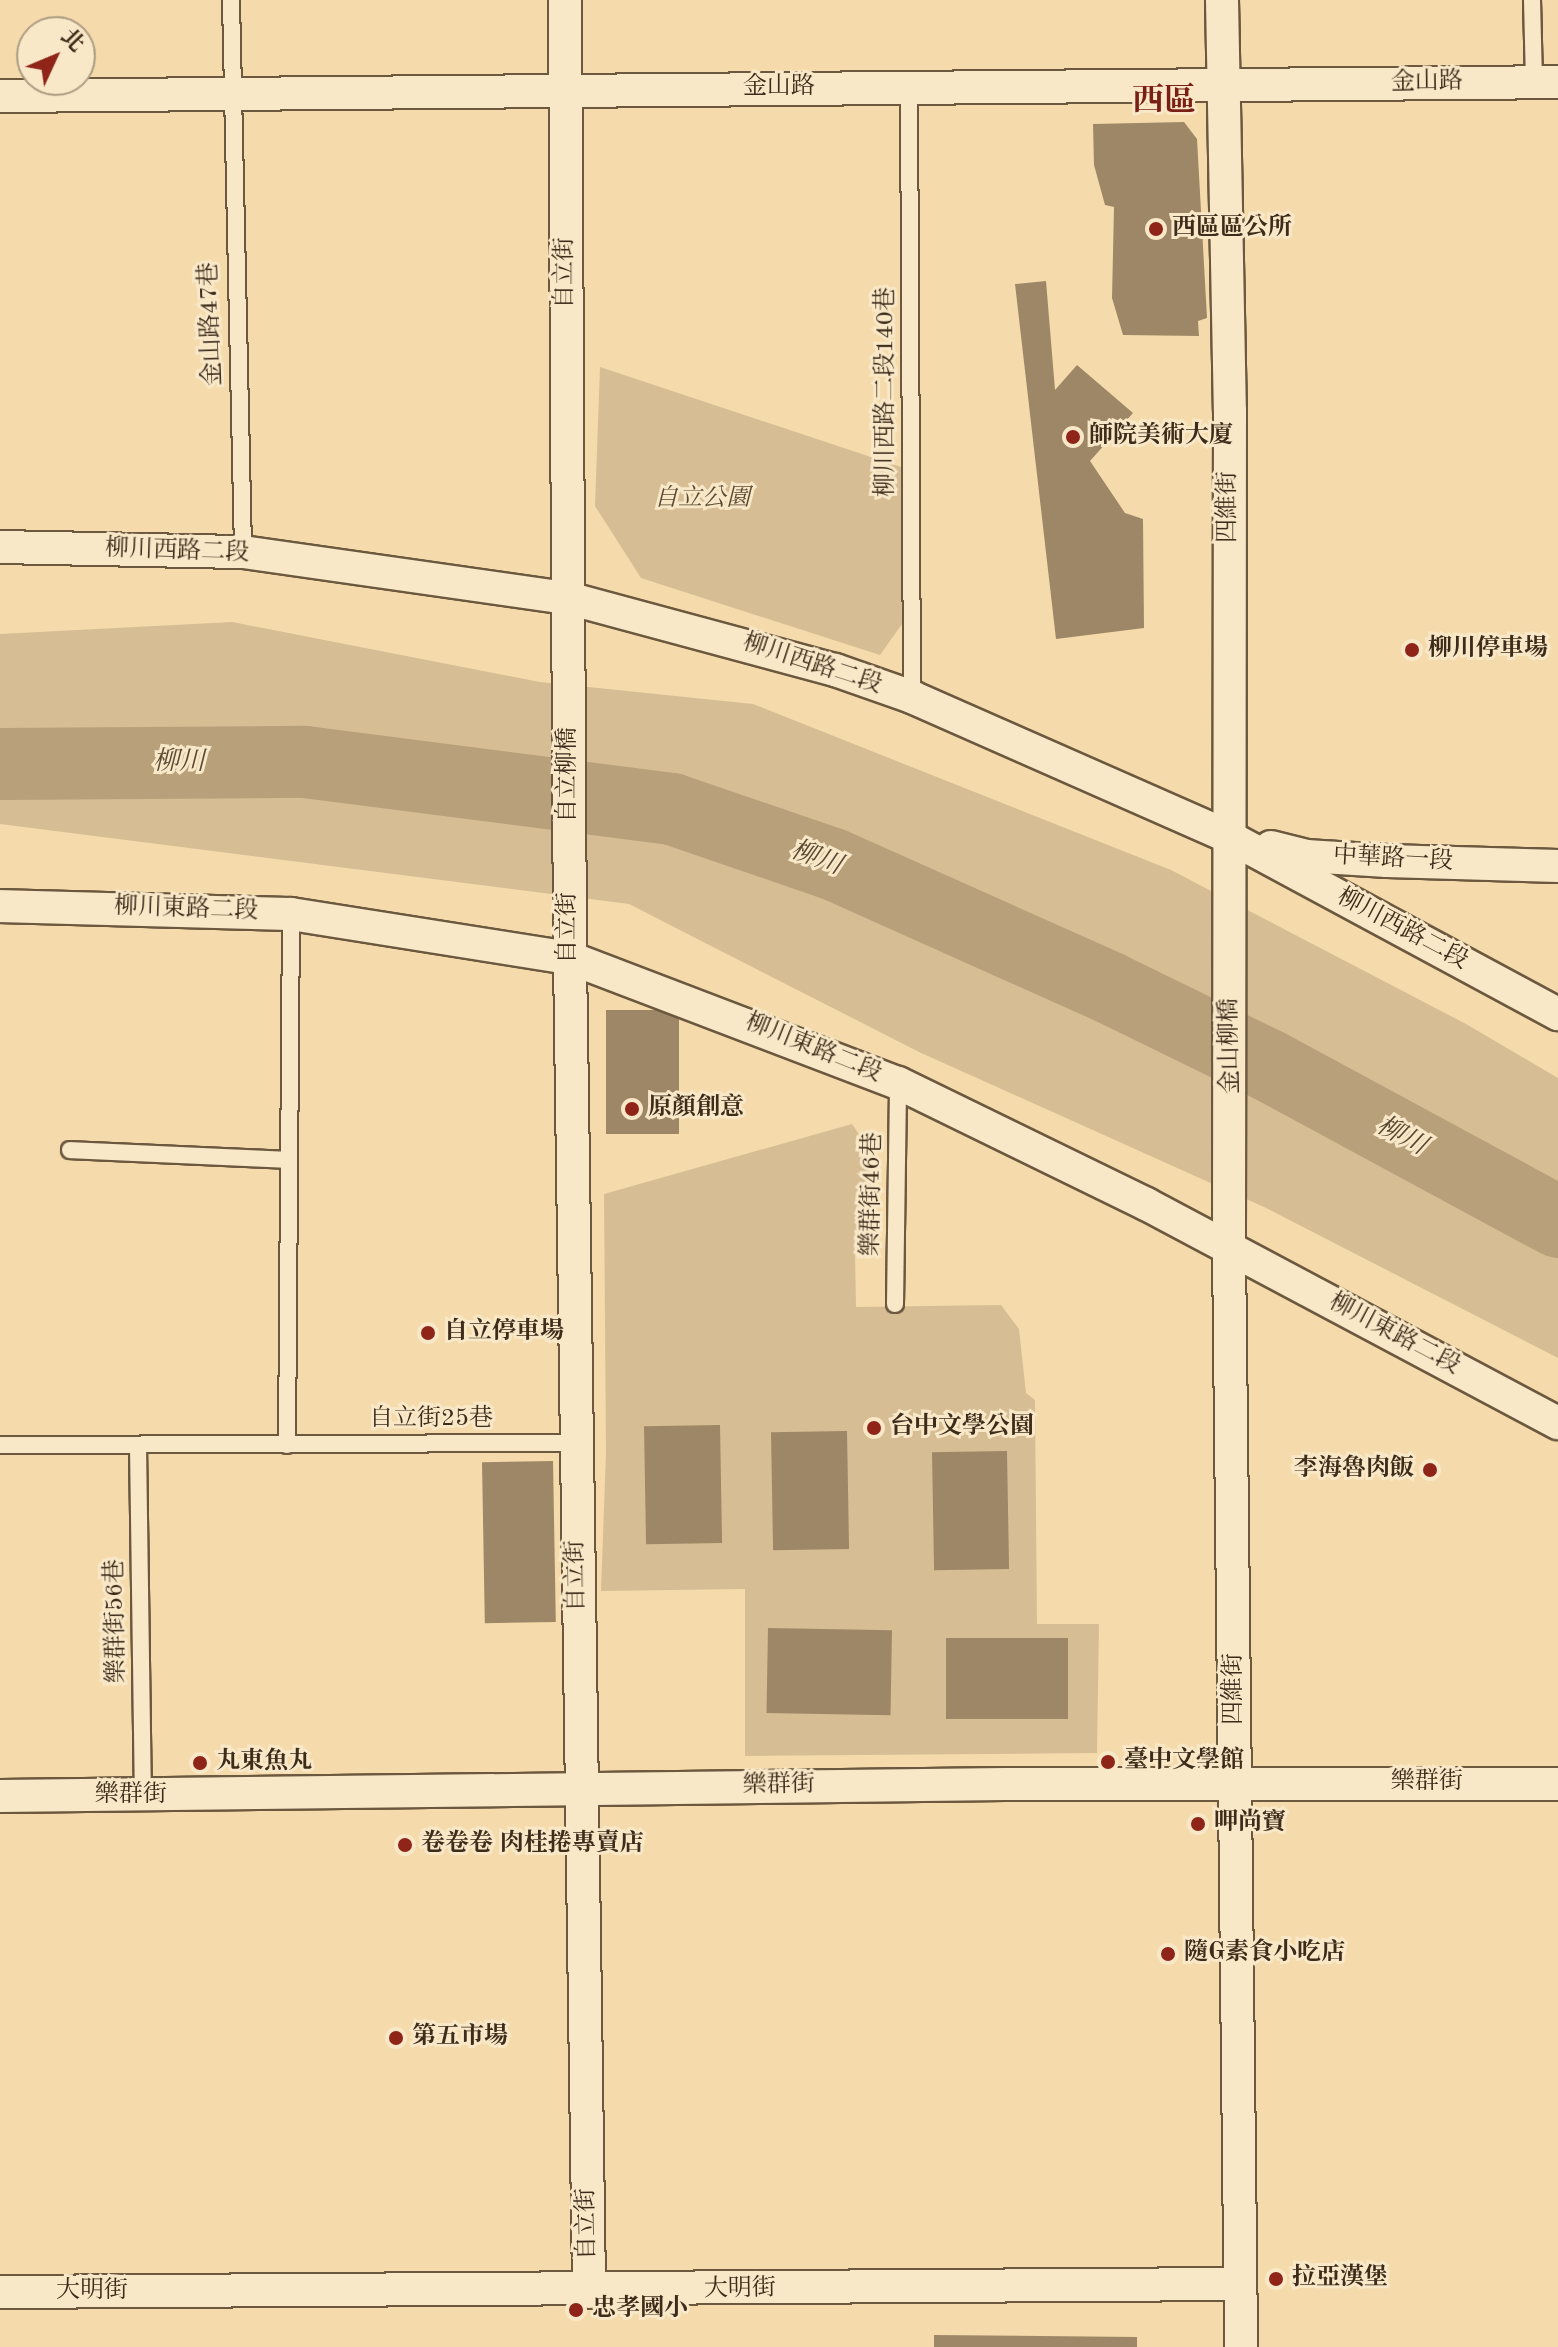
<!DOCTYPE html>
<html>
<head>
<meta charset="utf-8">
<style>
  body { margin:0 }
  #map { position:relative; width:1558px; height:2347px; overflow:hidden; background:#f5dbab; font-family:"Old Standard TT","Noto Serif TC",serif }
  div>[style] { position:absolute }
  .green>* { inset:0; background:#d6bd93 }
  .river>* { height:72px; margin:-36px; padding:0 36px; transform-origin:36px; border-radius:36px; background:#b7a07a }
  .building>* { inset:0; background:#9d8766; transform-origin:0 0 }
  .roads { filter:drop-shadow(2px 0 #6c583f) drop-shadow(-2px 0 #6c583f) drop-shadow(0 2px #6c583f) drop-shadow(0 -2px #6c583f) }
  .lane>* { height:16px; margin:-8px; padding:0 8px; transform-origin:8px; border-radius:8px; background:#f8e8c8 }
  .street>* { height:32px; margin:-16px; padding:0 16px; transform-origin:16px; border-radius:16px; background:#f8e8c8 }
  .dots>* { width:22px; height:22px; translate:-50% -50%; box-sizing:border-box; border:4px solid #f8e8c8; border-radius:50% }
  span { translate:-50% -50%; white-space:nowrap; text-align:center; line-height:1.15; -webkit-text-stroke:6px #f8e8c8; paint-order:stroke }
  .street-label { font-size:24px; color:#3e2c1b }
  .poi-label { font-size:24px; color:#3e2c1b; font-weight:700 }
  .left { translate:0 -50%; text-align:left }
  .right { translate:-100% -50%; text-align:right }
  .park-label { font-size:24px; color:#5c4933; font-style:italic }
  .water-label { font-size:26px; color:#5c4933; font-style:italic }
  .district-label { font-size:32px; color:#7a1f14; font-weight:700 }
  .north { position:absolute; left:16px; top:16px; width:80px; height:80px; box-sizing:border-box; background:#f8e8c8; border:2px solid #ae9d83; border-radius:50%; rotate:46deg; font-size:22px; font-weight:700; line-height:32px; text-align:center; color:#3e2c1b }
  .north::after { content:''; display:block; margin:auto; width:28px; height:36px; background:#8f2418; clip-path:polygon(50% 0,100% 100%,50% 72%,0 100%) }
</style>
</head>
<body>
<div id="map">
  <div class="green">
    <div style="clip-path:polygon(600px 367px,901px 467px,902px 624px,880px 655px,641px 578px,595px 506px)"></div>
    <div style="clip-path:polygon(232px 622px,540px 682px,753px 704px,1171px 870px,1466px 1024px,1558px 1078px,1558px 1358px,1264px 1207px,919px 1052px,629px 904px,0 824px,0 634px)"></div>
    <div style="clip-path:polygon(852px 1124px,875px 1158px,877px 1236px,855px 1252px,856px 1307px,1001px 1305px,1019px 1329px,1026px 1393px,1035px 1400px,1037px 1624px,1099px 1624px,1097px 1753px,745px 1756px,745px 1589px,601px 1591px,606px 1453px,604px 1194px)"></div>
  </div>
  <div class="river">
    <div style="left:0;top:764px;width:305px;rotate:-0.4deg"></div>
    <div style="left:305px;top:762px;width:370px;rotate:7.3deg"></div>
    <div style="left:672px;top:809px;width:170px;rotate:18.9deg"></div>
    <div style="left:833px;top:864px;width:303px;rotate:24.1deg"></div>
    <div style="left:1110px;top:988px;width:176px;rotate:26deg"></div>
    <div style="left:1268px;top:1065px;width:330px;rotate:28.4deg"></div>
  </div>
  <div class="building">
    <div style="clip-path:polygon(1184px 122px,1197px 139px,1207px 318px,1198px 321px,1199px 336px,1123px 335px,1112px 298px,1114px 207px,1105px 205px,1094px 165px,1093px 124px)"></div>
    <div style="clip-path:polygon(1046px 281px,1055px 390px,1077px 365px,1133px 413px,1090px 461px,1125px 513px,1143px 519px,1144px 628px,1056px 639px,1015px 284px)"></div>
    <div style="left:606px;top:1010px;width:73px;height:124px"></div>
    <div style="left:720px;top:1425px;width:118px;height:76px;rotate:89deg"></div>
    <div style="left:847px;top:1431px;width:118px;height:76px;rotate:89deg"></div>
    <div style="left:1007px;top:1451px;width:118px;height:75px;rotate:89deg"></div>
    <div style="left:553px;top:1461px;width:161px;height:71px;rotate:89deg"></div>
    <div style="left:768px;top:1628px;width:124px;height:85px;rotate:1deg"></div>
    <div style="left:946px;top:1638px;width:122px;height:81px"></div>
    <div style="clip-path:polygon(934px 2335px,1137px 2337px,1137px 2347px,934px 2347px)"></div>
  </div>
  <div class="roads">
    <div class="lane">
      <div style="left:231px;top:0;width:552px;rotate:88.75deg"></div>
      <div style="left:1532px;top:0;width:82px;rotate:88.6deg"></div>
      <div style="left:909px;top:87px;width:610px;rotate:89.72deg"></div>
      <div style="left:70px;top:1150px;width:218px;rotate:2.6deg"></div>
      <div style="left:895px;top:1304px;width:221px;rotate:-89.2deg"></div>
      <div style="left:0;top:1445px;width:575px;rotate:-0.2deg"></div>
      <div style="left:138px;top:1445px;width:351px;rotate:89.2deg"></div>
      <div style="left:287px;top:1445px;width:531px;rotate:-89.57deg"></div>
    </div>
    <div class="street">
      <div style="left:565px;top:0;width:958px;rotate:89.7deg"></div>
      <div style="left:570px;top:958px;width:1334px;rotate:89.18deg"></div>
      <div style="left:1222px;top:0;width:411px;rotate:88.9deg"></div>
      <div style="left:1230px;top:411px;width:837px;rotate:90.07deg"></div>
      <div style="left:1229px;top:1248px;width:1099px;rotate:89.37deg"></div>
      <div style="left:0;top:96px;width:1558px;rotate:-0.51deg"></div>
      <div style="left:0;top:547px;width:243px;rotate:1.2deg"></div>
      <div style="left:243px;top:552px;width:328px;rotate:8.1deg"></div>
      <div style="left:568px;top:598px;width:277px;rotate:15.1deg"></div>
      <div style="left:835px;top:670px;width:82px;rotate:19.3deg"></div>
      <div style="left:912px;top:697px;width:347px;rotate:23.8deg"></div>
      <div style="left:1229px;top:837px;width:374px;rotate:28.3deg"></div>
      <div style="left:1271px;top:847px;width:36px;rotate:14deg"></div>
      <div style="left:1306px;top:856px;width:81px;rotate:3.5deg"></div>
      <div style="left:1387px;top:861px;width:171px;rotate:1.7deg"></div>
      <div style="left:0;top:906px;width:291px;rotate:1.6deg"></div>
      <div style="left:291px;top:914px;width:282px;rotate:9deg"></div>
      <div style="left:570px;top:958px;width:351px;rotate:20.9deg"></div>
      <div style="left:898px;top:1083px;width:276px;rotate:26deg"></div>
      <div style="left:1146px;top:1204px;width:467px;rotate:28deg"></div>
      <div style="left:0;top:1796px;width:1010px;rotate:-0.68deg"></div>
      <div style="left:1010px;top:1784px;width:548px"></div>
      <div style="left:0;top:2292px;width:1240px;rotate:-0.37deg"></div>
    </div>
  </div>
  <div class="dots">
    <div style="left:1156px;top:229px;background:#8f2418"></div>
    <div style="left:1073px;top:437px;background:#8f2418"></div>
    <div style="left:1412px;top:650px;background:#8f2418"></div>
    <div style="left:632px;top:1109px;background:#8f2418"></div>
    <div style="left:428px;top:1333px;background:#8f2418"></div>
    <div style="left:874px;top:1428px;background:#8f2418"></div>
    <div style="left:1430px;top:1470px;background:#8f2418"></div>
    <div style="left:1108px;top:1762px;background:#8f2418"></div>
    <div style="left:200px;top:1763px;background:#8f2418"></div>
    <div style="left:1198px;top:1824px;background:#8f2418"></div>
    <div style="left:405px;top:1845px;background:#8f2418"></div>
    <div style="left:1168px;top:1954px;background:#8f2418"></div>
    <div style="left:396px;top:2038px;background:#8f2418"></div>
    <div style="left:1276px;top:2279px;background:#8f2418"></div>
    <div style="left:576px;top:2310px;background:#8f2418"></div>
  </div>
  <div class="street-label">
    <span style="left:1427px;top:83px;rotate:-1deg">金山路</span>
    <span style="left:779px;top:88px">金山路</span>
    <span style="left:566px;top:273px;rotate:-90deg">自立街</span>
    <span style="left:212px;top:324px;rotate:-92deg">金山路47巷</span>
    <span style="left:887px;top:392px;rotate:-90deg">柳川西路二段140巷</span>
    <span style="left:1229px;top:507px;rotate:-90deg">四維街</span>
    <span style="left:177px;top:552px;rotate:2deg">柳川西路二段</span>
    <span style="left:812px;top:665px;rotate:18deg">柳川西路二段</span>
    <span style="left:569px;top:775px;rotate:-90deg">自立柳橋</span>
    <span style="left:1393px;top:860px;rotate:3deg">中華路一段</span>
    <span style="left:186px;top:910px;rotate:2deg">柳川東路二段</span>
    <span style="left:569px;top:928px;rotate:-90deg">自立街</span>
    <span style="left:1402px;top:930px;rotate:28deg">柳川西路二段</span>
    <span style="left:1231px;top:1046px;rotate:-91deg">金山柳橋</span>
    <span style="left:813px;top:1049px;rotate:22deg">柳川東路二段</span>
    <span style="left:873px;top:1194px;rotate:-89deg">樂群街46巷</span>
    <span style="left:1394px;top:1335px;rotate:28deg">柳川東路二段</span>
    <span style="left:431px;top:1420px">自立街25巷</span>
    <span style="left:577px;top:1576px;rotate:-91deg">自立街</span>
    <span style="left:117px;top:1621px;rotate:-91deg">樂群街56巷</span>
    <span style="left:1235px;top:1689px;rotate:-90deg">四維街</span>
    <span style="left:1427px;top:1783px">樂群街</span>
    <span style="left:779px;top:1786px;rotate:-1deg">樂群街</span>
    <span style="left:131px;top:1796px">樂群街</span>
    <span style="left:588px;top:2224px;rotate:-91deg">自立街</span>
    <span style="left:740px;top:2290px;rotate:-1deg">大明街</span>
    <span style="left:92px;top:2292px">大明街</span>
  </div>
  <div class="poi-label">
    <span class="left" style="left:1172px;top:229px">西區區公所</span>
    <span class="left" style="left:1089px;top:437px">師院美術大廈</span>
    <span class="left" style="left:1428px;top:650px">柳川停車場</span>
    <span class="left" style="left:648px;top:1109px">原顏創意</span>
    <span class="left" style="left:444px;top:1333px">自立停車場</span>
    <span class="left" style="left:890px;top:1428px">台中文學公園</span>
    <span class="right" style="left:1414px;top:1470px">李海魯肉飯</span>
    <span class="left" style="left:1124px;top:1762px">臺中文學館</span>
    <span class="left" style="left:216px;top:1763px">丸東魚丸</span>
    <span class="left" style="left:1214px;top:1824px">呷尚寶</span>
    <span class="left" style="left:421px;top:1845px">卷卷卷 肉桂捲專賣店</span>
    <span class="left" style="left:1184px;top:1954px">隨G素食小吃店</span>
    <span class="left" style="left:412px;top:2038px">第五市場</span>
    <span class="left" style="left:1292px;top:2279px">拉亞漢堡</span>
    <span class="left" style="left:592px;top:2310px">忠孝國小</span>
  </div>
  <div class="park-label">
    <span style="left:702px;top:500px">自立公園</span>
  </div>
  <div class="water-label">
    <span style="left:179px;top:763px">柳川</span>
    <span style="left:816px;top:859px;rotate:20deg">柳川</span>
    <span style="left:1401px;top:1137px;rotate:28deg">柳川</span>
  </div>
  <div class="district-label">
    <span style="left:1164px;top:102px">西區</span>
  </div>
  <div class="north">北</div>
</div>
</body>
</html>
